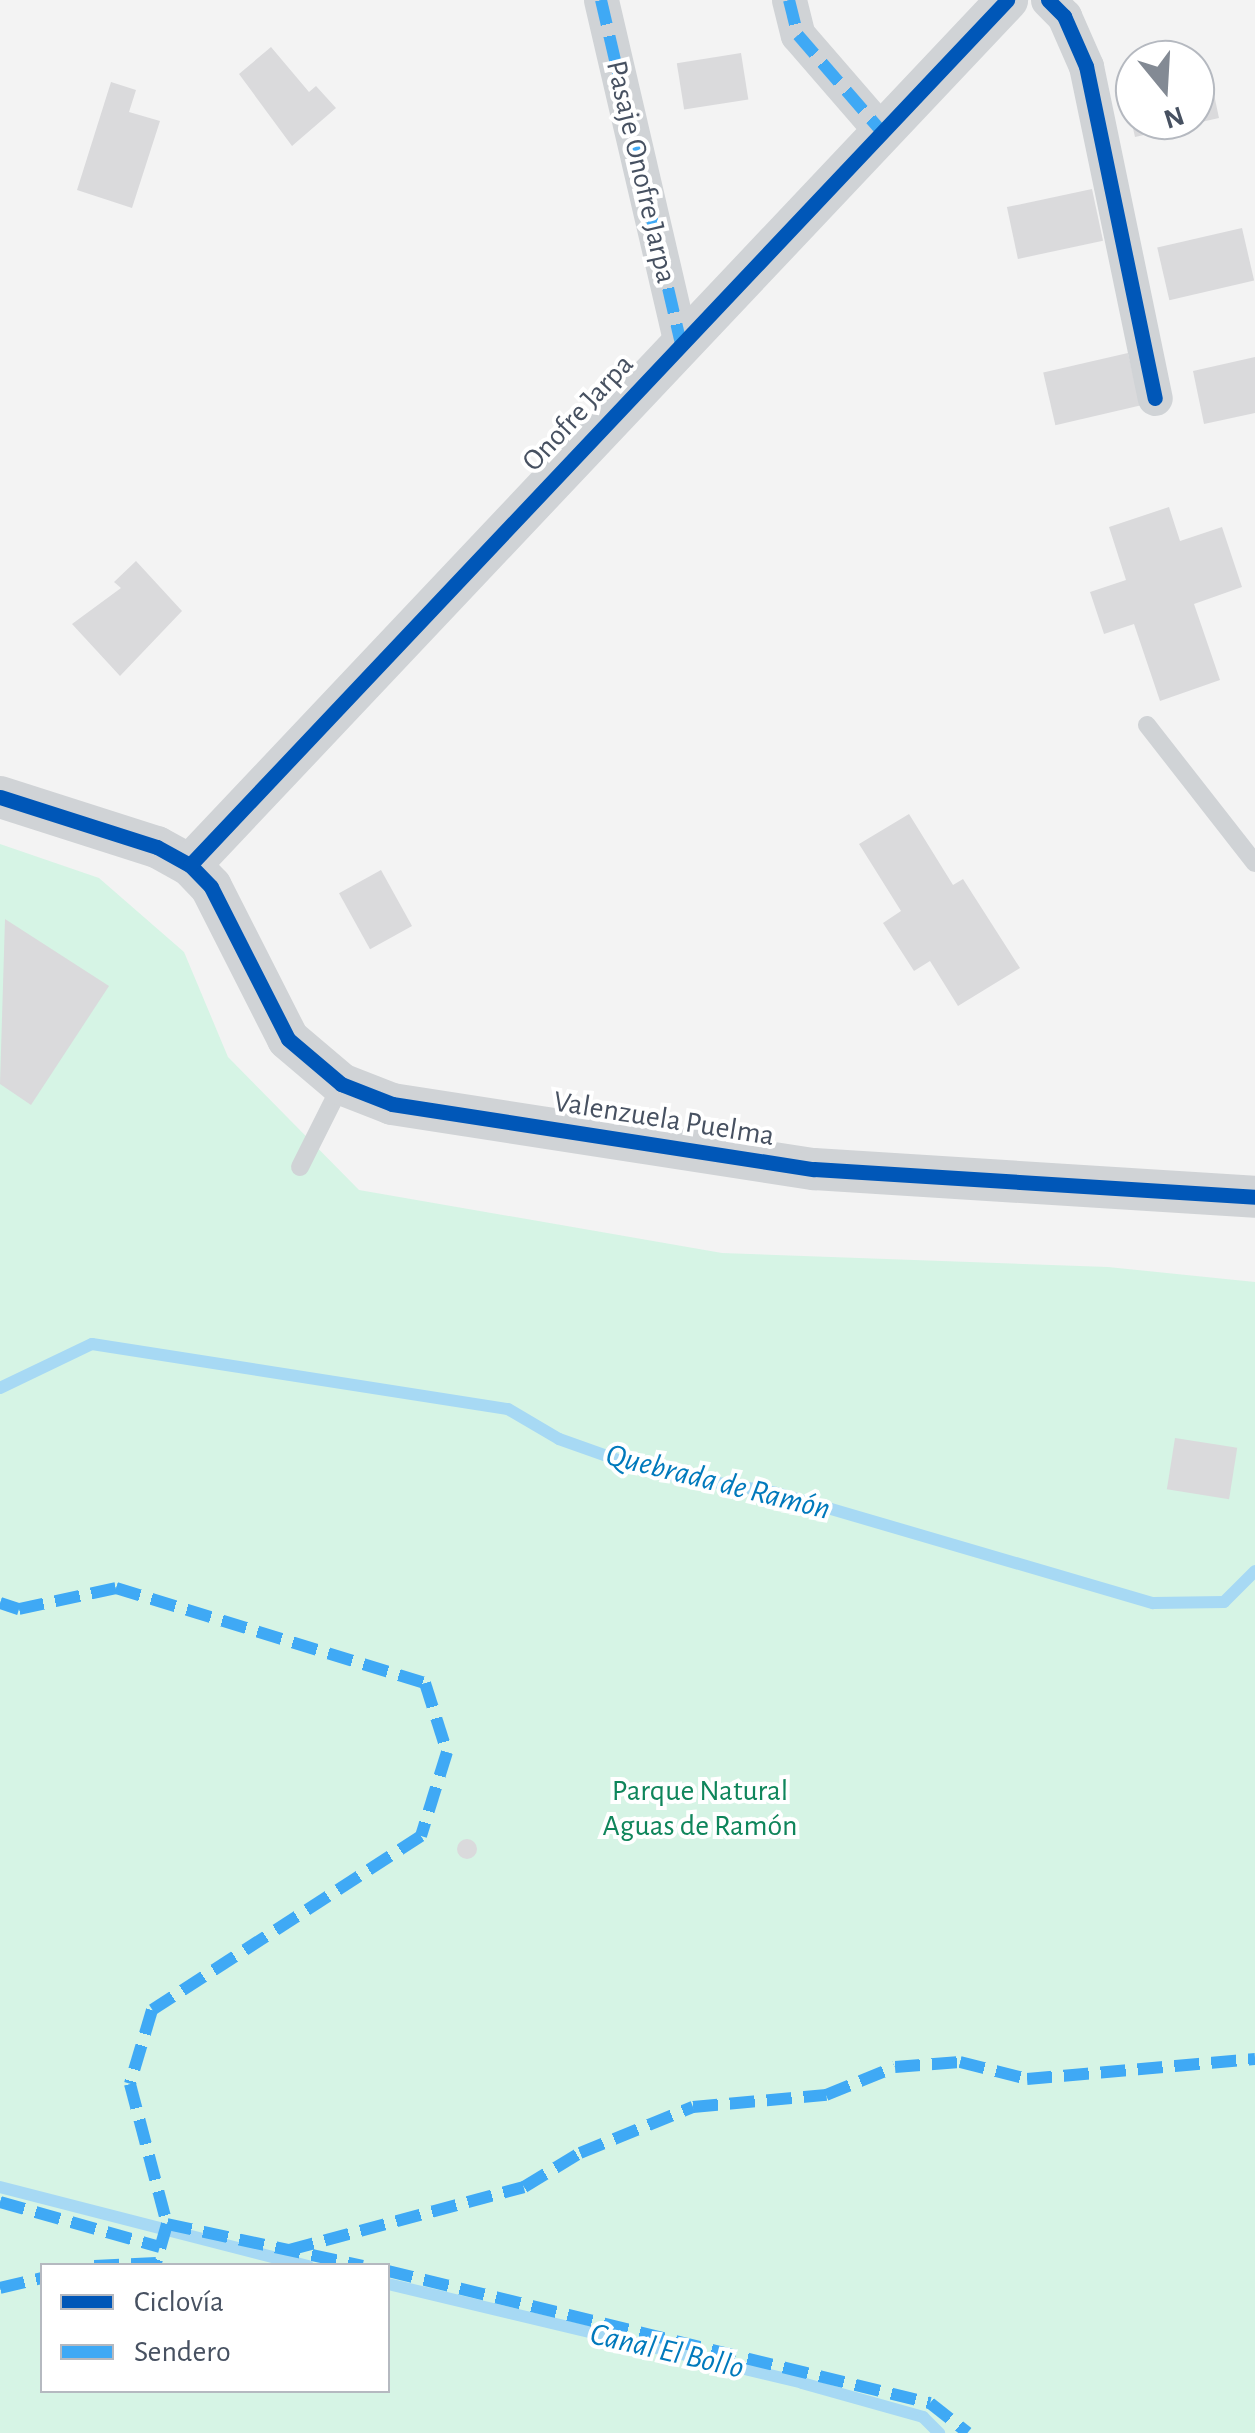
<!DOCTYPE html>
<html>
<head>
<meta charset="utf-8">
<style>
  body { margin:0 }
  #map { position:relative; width:1255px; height:2433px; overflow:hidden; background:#f3f3f3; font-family:"Alegreya Sans",sans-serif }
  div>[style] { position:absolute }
  .green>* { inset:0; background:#d6f4e5 }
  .stream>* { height:12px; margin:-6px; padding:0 6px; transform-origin:6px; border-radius:6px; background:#a7d9f4 }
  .building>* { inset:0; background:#dadadc; transform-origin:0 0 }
  .round { border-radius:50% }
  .service>* { height:18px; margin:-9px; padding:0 9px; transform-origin:9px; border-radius:9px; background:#d0d3d6 }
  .minor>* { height:35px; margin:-17.5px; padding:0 17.5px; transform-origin:17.5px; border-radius:17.5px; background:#d0d3d6 }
  .tertiary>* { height:42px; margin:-21px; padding:0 21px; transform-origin:21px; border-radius:21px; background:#d0d3d6 }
  .quiet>* { height:12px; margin-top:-6px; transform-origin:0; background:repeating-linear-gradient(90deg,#3fa9f5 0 25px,transparent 0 37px) }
  .cycleway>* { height:15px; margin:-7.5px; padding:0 7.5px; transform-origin:7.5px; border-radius:7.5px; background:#0057b8 }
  span { translate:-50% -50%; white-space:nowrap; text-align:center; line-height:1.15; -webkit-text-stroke:8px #fff; paint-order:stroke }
  .street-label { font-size:30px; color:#475161 }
  .park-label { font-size:30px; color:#0f855b }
  .water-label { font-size:32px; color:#0079bc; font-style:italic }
  .legend { position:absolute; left:40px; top:2263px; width:350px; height:130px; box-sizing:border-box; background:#fff; border:2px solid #b5b9c0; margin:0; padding:12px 18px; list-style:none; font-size:30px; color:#475161 }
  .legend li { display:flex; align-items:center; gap:20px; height:50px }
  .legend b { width:50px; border:2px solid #b5b9c0 }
  .north { position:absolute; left:1115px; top:40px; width:100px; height:100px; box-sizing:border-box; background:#fff; border:2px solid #b5b9c0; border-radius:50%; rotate:162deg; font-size:28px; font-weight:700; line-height:40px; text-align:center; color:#475161 }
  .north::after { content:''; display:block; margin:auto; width:35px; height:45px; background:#838a94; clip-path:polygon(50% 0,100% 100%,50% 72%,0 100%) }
</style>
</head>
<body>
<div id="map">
  <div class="green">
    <div style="clip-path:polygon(evenodd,0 844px,99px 878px,184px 952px,228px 1057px,359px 1190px,722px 1253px,1108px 1267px,1255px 1282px,1255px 2433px,0 2433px,0 844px,42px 2266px,388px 2266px,388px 2390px,42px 2390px,42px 2266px)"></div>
  </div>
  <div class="stream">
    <div style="left:0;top:1388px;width:102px;rotate:-25.6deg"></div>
    <div style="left:92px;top:1344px;width:421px;rotate:8.9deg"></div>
    <div style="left:508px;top:1409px;width:59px;rotate:30.5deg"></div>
    <div style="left:559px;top:1439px;width:99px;rotate:19.5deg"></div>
    <div style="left:652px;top:1472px;width:123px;rotate:9.4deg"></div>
    <div style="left:773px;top:1492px;width:396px;rotate:16.3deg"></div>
    <div style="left:1153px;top:1603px;width:71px;rotate:-0.8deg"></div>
    <div style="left:1224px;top:1602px;width:44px;rotate:-45deg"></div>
    <div style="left:0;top:2187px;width:318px;rotate:14.4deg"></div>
    <div style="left:388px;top:2284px;width:426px;rotate:13.4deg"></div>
    <div style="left:802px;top:2383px;width:126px;rotate:15.7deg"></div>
    <div style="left:923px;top:2417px;width:23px;rotate:45deg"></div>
  </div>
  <div class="building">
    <div style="clip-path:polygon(271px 47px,309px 92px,316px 86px,336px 108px,292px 146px,239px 74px)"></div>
    <div style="left:741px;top:53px;width:47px;height:65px;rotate:81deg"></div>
    <div style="clip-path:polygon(1208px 66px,1219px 118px,1135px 137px,1123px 85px,1135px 82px,1135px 120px,1195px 120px,1195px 69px)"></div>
    <div style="clip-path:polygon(111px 82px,136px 90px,129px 112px,160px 121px,132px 208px,77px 190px)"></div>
    <div style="left:1092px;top:189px;width:53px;height:87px;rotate:78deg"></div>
    <div style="left:1242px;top:228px;width:54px;height:87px;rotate:77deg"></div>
    <div style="left:1128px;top:353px;width:54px;height:87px;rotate:77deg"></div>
    <div style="clip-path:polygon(1255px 357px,1255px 413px,1204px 424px,1193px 371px)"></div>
    <div style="clip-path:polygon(1169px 507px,1180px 541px,1222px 527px,1242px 587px,1194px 604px,1220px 680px,1160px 701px,1134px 624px,1104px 634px,1090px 592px,1126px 580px,1109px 527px)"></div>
    <div style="clip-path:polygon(136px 561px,182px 611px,120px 676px,72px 624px,121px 588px,114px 582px)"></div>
    <div style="clip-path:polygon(909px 814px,953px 885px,963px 879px,1020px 968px,958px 1006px,930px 961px,914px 971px,883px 923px,901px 911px,859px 844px)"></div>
    <div style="left:381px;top:870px;width:64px;height:48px;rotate:61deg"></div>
    <div style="clip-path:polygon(5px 919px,109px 986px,31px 1105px,0 1084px)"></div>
    <div style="left:1175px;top:1438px;width:63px;height:52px;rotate:9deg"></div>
    <div class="round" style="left:457px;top:1839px;width:20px;height:20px"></div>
  </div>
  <div class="service">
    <div style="left:1147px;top:725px;width:175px;rotate:52deg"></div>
    <div style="left:300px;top:1167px;width:92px;rotate:-63.4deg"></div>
  </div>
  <div class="minor">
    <div style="left:601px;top:0;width:354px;rotate:76.9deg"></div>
    <div style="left:789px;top:0;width:36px;rotate:76deg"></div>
    <div style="left:798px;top:35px;width:128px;rotate:49.1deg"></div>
    <div style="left:1048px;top:0;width:23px;rotate:45deg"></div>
    <div style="left:1064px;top:16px;width:55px;rotate:66.3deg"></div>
    <div style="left:1086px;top:66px;width:339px;rotate:78.3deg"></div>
  </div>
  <div class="tertiary">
    <div style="left:0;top:797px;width:165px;rotate:17.7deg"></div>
    <div style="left:157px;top:847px;width:38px;rotate:29deg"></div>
    <div style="left:190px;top:865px;width:30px;rotate:46deg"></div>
    <div style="left:211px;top:887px;width:170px;rotate:63.1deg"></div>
    <div style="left:288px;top:1039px;width:70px;rotate:40.3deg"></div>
    <div style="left:341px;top:1084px;width:55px;rotate:21.4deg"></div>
    <div style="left:392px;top:1104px;width:427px;rotate:8.8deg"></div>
    <div style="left:814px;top:1169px;width:442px;rotate:3.6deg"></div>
    <div style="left:190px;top:865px;width:1190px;rotate:-46.63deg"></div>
  </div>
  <div class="quiet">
    <div style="left:601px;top:0;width:354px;rotate:76.9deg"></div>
    <div style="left:789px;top:0;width:36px;rotate:76deg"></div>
    <div style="left:798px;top:35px;width:128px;rotate:49.1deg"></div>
    <div style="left:0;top:1603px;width:20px;rotate:18deg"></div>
    <div style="left:19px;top:1609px;width:99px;rotate:-12.2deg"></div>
    <div style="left:116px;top:1588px;width:323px;rotate:17.1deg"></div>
    <div style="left:425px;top:1683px;width:72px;rotate:72.3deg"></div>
    <div style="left:447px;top:1752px;width:88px;rotate:107.2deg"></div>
    <div style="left:421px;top:1836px;width:320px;rotate:147.1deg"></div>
    <div style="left:152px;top:2010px;width:77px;rotate:106.6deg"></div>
    <div style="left:130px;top:2084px;width:145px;rotate:75.2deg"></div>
    <div style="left:167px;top:2224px;width:41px;rotate:105.8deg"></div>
    <div style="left:156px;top:2263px;width:62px;rotate:177.2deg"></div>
    <div style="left:0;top:2202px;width:166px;rotate:15.7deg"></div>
    <div style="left:167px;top:2224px;width:200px;rotate:12.1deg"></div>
    <div style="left:289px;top:2250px;width:243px;rotate:-15deg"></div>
    <div style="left:524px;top:2187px;width:66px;rotate:-31.3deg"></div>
    <div style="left:580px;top:2153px;width:122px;rotate:-22.2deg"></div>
    <div style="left:693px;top:2107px;width:134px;rotate:-5.2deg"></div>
    <div style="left:826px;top:2095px;width:74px;rotate:-22.1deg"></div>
    <div style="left:895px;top:2067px;width:65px;rotate:-4.4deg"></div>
    <div style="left:960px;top:2062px;width:69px;rotate:14.2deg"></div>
    <div style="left:1027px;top:2079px;width:229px;rotate:-5deg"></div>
    <div style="left:388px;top:2271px;width:558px;rotate:13.69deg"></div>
    <div style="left:930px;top:2403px;width:48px;rotate:38.3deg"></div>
    <div style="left:0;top:2288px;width:43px;rotate:-13.4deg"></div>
  </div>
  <div class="cycleway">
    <div style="left:1048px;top:0;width:23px;rotate:45deg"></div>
    <div style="left:1064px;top:16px;width:55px;rotate:66.3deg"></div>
    <div style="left:1086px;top:66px;width:339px;rotate:78.3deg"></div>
    <div style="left:0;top:797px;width:165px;rotate:17.7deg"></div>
    <div style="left:157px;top:847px;width:38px;rotate:29deg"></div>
    <div style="left:190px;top:865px;width:30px;rotate:46deg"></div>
    <div style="left:211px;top:887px;width:170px;rotate:63.1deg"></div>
    <div style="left:288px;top:1039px;width:70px;rotate:40.3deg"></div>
    <div style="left:341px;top:1084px;width:55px;rotate:21.4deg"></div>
    <div style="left:392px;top:1104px;width:427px;rotate:8.8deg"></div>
    <div style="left:814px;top:1169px;width:442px;rotate:3.6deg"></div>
    <div style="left:190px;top:865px;width:1190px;rotate:-46.63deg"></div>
  </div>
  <div class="street-label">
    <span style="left:641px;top:172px;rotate:77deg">Pasaje Onofre Jarpa</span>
    <span style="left:578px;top:413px;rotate:-47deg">Onofre Jarpa</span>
    <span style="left:664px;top:1119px;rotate:9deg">Valenzuela Puelma</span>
  </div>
  <div class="park-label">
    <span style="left:700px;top:1808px">Parque Natural<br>Aguas de Ramón</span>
  </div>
  <div class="water-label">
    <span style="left:718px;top:1482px;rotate:14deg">Quebrada de Ramón</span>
    <span style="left:667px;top:2351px;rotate:13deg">Canal El Bollo</span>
  </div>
  <ul class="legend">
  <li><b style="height:12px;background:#0057b8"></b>Ciclovía</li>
  <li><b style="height:12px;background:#3fa9f5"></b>Sendero</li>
  </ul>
  <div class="north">N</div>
</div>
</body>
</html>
